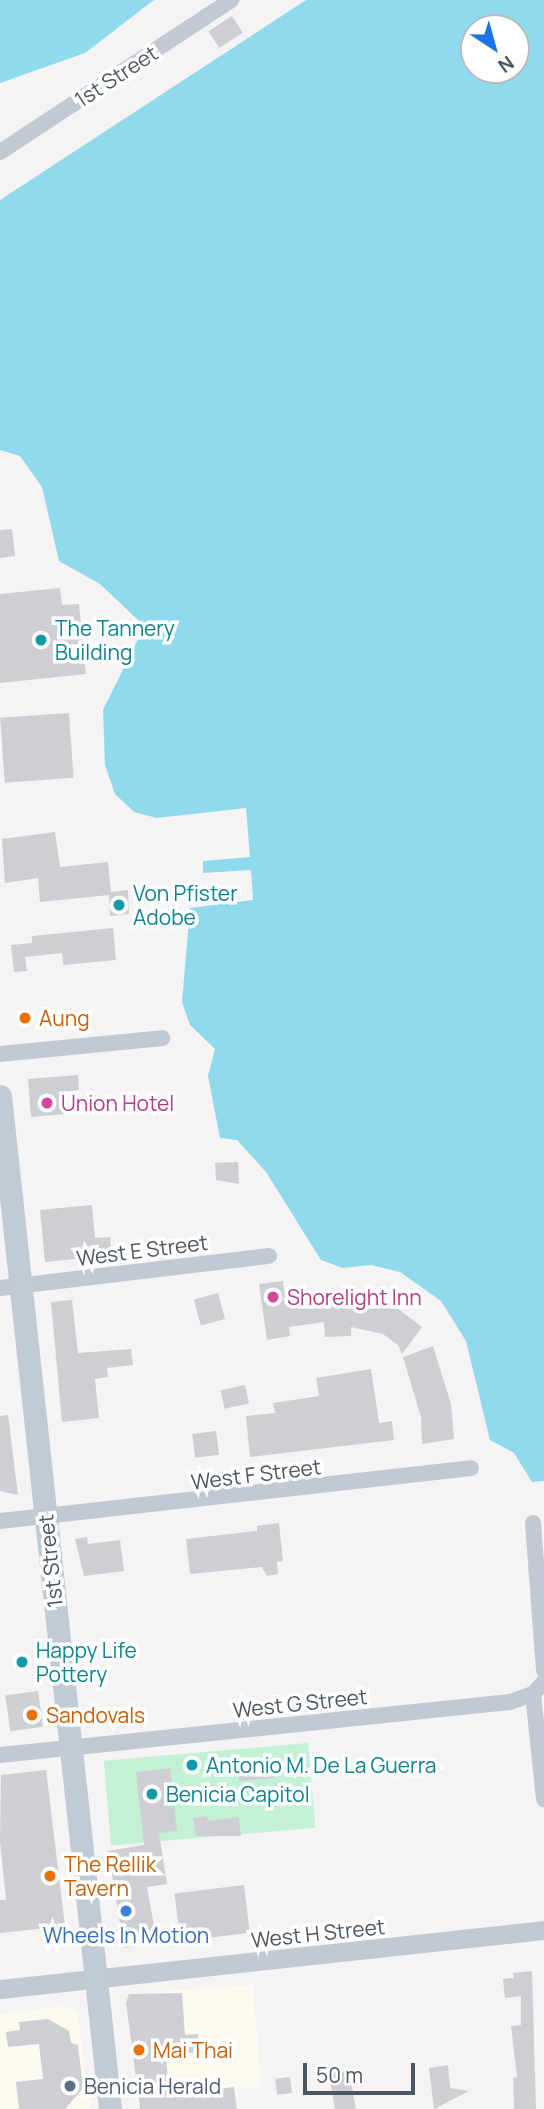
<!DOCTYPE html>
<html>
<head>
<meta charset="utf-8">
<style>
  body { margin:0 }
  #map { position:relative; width:544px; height:2109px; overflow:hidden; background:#f5f3f3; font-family:Manrope,sans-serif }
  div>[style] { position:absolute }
  .commercial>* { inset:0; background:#fdf9ef }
  .green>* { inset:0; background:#c3f1d5; transform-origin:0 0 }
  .water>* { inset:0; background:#90daee }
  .building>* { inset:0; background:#cdcfd5; transform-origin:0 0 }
  .minor>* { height:16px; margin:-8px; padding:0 8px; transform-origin:8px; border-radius:8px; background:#c1cad2 }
  .tertiary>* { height:19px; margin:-9.5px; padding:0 9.5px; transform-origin:9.5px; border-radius:9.5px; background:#c1cad2 }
  .secondary>* { height:23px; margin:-11.5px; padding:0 11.5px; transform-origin:11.5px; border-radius:11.5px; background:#c1cbd6 }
  .dots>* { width:19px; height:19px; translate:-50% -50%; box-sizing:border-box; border:4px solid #fff; border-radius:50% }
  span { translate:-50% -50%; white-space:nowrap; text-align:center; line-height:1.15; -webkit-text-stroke:7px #fff; paint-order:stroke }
  .street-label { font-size:21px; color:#4a5661 }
  .culture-label { font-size:21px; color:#0d838f }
  .left { translate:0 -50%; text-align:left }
  .food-label { font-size:21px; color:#c56008 }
  .hotel-label { font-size:21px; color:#b23c85 }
  .shop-label { font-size:21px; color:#366cbe }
  .service-label { font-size:21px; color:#4e5e75 }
  .north { position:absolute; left:460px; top:14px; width:70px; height:70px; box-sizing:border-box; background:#fff; border:2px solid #b7bbc0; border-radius:50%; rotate:144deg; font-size:19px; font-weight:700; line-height:28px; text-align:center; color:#4a5661 }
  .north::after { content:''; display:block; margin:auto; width:24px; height:32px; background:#1a73e8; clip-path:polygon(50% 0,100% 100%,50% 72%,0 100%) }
  .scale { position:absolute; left:303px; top:2063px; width:112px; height:32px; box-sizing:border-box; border:4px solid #4a5661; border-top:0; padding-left:9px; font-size:21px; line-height:24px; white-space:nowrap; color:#4a5661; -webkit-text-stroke:5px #fff; paint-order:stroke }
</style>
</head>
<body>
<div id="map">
  <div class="commercial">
    <div style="clip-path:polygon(253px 1985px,261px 2086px,237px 2089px,238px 2109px,138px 2109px,126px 2003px,129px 1994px)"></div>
    <div style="clip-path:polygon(64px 2006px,77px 2011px,90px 2109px,0 2109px,0 2014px)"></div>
  </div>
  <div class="green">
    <div style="left:308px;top:1743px;width:85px;height:205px;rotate:85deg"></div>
  </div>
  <div class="water">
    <div style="clip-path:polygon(0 0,154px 0,85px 53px,0 83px)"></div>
    <div style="clip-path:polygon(evenodd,306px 0,544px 0,544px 1481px,532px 1482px,514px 1453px,490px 1440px,466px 1341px,441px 1301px,400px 1272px,371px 1265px,343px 1268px,321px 1260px,266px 1172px,237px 1140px,220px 1138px,208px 1076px,215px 1049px,190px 1025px,182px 1002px,190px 908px,253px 900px,251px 870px,203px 873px,203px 861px,250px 857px,246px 808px,157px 818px,134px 812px,115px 794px,105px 765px,103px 710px,142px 631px,140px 622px,100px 584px,59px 561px,42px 487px,20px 456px,0 450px,0 200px,306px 0,516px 28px,516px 70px,474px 70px,474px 28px,516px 28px)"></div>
  </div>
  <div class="building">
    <div style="left:232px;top:16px;width:20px;height:28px;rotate:57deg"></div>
    <div style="clip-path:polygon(12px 529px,15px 556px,0 558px,0 530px)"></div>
    <div style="clip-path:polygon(60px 588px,62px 605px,79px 604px,86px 674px,0 683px,0 594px)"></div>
    <div style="left:69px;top:713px;width:65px;height:69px;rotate:86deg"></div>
    <div style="clip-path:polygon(55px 832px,60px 867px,108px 862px,111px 892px,128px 890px,129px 914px,110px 916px,109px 895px,40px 902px,38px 878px,5px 883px,2px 839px)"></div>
    <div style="clip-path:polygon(113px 928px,116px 960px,63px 965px,62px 953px,25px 957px,27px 971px,14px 972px,11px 945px,32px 943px,32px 936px)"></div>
    <div style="clip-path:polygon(78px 1075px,79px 1090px,64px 1092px,66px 1114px,31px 1117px,28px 1079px)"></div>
    <div style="clip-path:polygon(238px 1162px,239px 1184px,216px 1180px,215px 1163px)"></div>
    <div style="clip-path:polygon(92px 1205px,95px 1238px,110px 1237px,112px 1255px,45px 1262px,40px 1210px)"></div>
    <div style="clip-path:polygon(283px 1281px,285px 1296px,315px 1292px,317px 1305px,360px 1303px,361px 1296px,389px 1302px,422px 1327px,402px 1354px,398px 1345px,383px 1334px,351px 1327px,351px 1336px,325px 1337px,324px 1322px,289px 1327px,290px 1336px,267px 1340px,259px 1284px)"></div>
    <div style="left:218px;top:1293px;width:27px;height:25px;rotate:75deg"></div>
    <div style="clip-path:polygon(72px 1300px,78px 1353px,131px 1349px,133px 1365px,107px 1368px,108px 1377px,95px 1379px,99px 1418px,62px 1422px,51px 1302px)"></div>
    <div style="clip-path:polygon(433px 1346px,451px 1404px,454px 1439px,422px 1444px,421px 1417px,403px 1357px)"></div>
    <div style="clip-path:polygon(371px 1369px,379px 1423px,392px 1421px,394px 1440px,250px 1457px,246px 1416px,275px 1413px,273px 1403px,319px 1396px,316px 1378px)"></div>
    <div style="left:245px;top:1385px;width:19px;height:25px;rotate:78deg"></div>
    <div style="clip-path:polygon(8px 1415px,18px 1495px,0 1491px,0 1416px)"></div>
    <div style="left:216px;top:1431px;width:24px;height:24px;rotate:83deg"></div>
    <div style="clip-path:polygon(279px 1523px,283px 1561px,277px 1562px,278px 1574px,267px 1576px,262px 1567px,190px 1574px,186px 1539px,257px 1531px,257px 1526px)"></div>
    <div style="clip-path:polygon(87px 1537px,88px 1544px,120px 1540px,124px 1571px,84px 1576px,75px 1539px)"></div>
    <div style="left:38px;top:1691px;width:36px;height:33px;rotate:82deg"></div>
    <div style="left:273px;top:1757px;width:21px;height:36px;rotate:85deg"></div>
    <div style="clip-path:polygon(170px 1768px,177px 1831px,159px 1833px,167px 1884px,147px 1887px,157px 1943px,124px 1948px,108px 1851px,144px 1845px,136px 1772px)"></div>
    <div style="clip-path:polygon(46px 1770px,65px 1926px,0 1933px,0 1900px,6px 1900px,0 1841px,1px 1775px)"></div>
    <div style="clip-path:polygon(207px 1816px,208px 1821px,239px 1817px,241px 1836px,196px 1836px,193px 1818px)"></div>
    <div style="left:244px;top:1885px;width:48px;height:70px;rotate:83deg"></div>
    <div style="clip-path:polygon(532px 1971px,536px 2109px,514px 2109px,513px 2078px,517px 2077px,511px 2026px,521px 2025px,521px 1996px,505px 1998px,503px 1979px,514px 1978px,513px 1973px)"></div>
    <div style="clip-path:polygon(182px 1993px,185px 2035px,198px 2034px,200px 2052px,166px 2055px,169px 2095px,234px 2087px,237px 2109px,140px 2109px,126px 2003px,129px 1994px)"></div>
    <div style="clip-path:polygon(48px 2019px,69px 2031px,71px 2043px,78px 2045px,83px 2088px,65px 2109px,19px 2109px,16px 2082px,43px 2079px,39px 2044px,8px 2047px,6px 2032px,20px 2030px,19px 2022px)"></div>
    <div style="clip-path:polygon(448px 2065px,450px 2088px,469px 2091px,434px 2109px,429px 2068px)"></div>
    <div style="clip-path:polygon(349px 2071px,356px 2109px,335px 2109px,329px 2073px)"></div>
    <div style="left:290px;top:2077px;width:16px;height:15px;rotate:83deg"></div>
  </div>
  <div class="minor">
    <div style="left:0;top:152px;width:277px;rotate:-33.3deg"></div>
    <div style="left:0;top:1054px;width:163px;rotate:-5.6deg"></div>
    <div style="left:0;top:1288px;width:271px;rotate:-6.8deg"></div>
    <div style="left:0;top:1521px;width:474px;rotate:-6.4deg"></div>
    <div style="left:533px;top:1523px;width:148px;rotate:85.7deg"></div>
    <div style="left:544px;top:1682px;width:16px;rotate:133deg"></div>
    <div style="left:533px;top:1694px;width:106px;rotate:84deg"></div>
    <div style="left:0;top:1755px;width:513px;rotate:-5.93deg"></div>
    <div style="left:510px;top:1702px;width:24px;rotate:-19deg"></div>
  </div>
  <div class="tertiary">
    <div style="left:0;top:1989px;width:547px;rotate:-6.19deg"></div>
  </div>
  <div class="secondary">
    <div style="left:0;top:1096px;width:1019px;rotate:83.8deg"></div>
  </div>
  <div class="dots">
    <div style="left:41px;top:640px;background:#0f9aa8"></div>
    <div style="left:119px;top:905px;background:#0f9aa8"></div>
    <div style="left:25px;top:1018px;background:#e8710a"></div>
    <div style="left:47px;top:1103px;background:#d1479c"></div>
    <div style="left:273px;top:1297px;background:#d1479c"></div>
    <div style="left:22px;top:1662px;background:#0f9aa8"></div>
    <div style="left:32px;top:1715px;background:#e8710a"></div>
    <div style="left:192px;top:1765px;background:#0f9aa8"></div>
    <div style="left:152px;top:1794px;background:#0f9aa8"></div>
    <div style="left:50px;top:1876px;background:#e8710a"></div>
    <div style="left:126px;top:1911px;background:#3f7fe0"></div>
    <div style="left:139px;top:2050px;background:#e8710a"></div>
    <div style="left:70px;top:2086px;background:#5c6f8a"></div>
  </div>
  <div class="street-label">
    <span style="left:116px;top:76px;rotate:-33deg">1st Street</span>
    <span style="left:142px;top:1250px;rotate:-7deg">West E Street</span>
    <span style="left:256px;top:1474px;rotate:-7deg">West F Street</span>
    <span style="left:50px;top:1561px;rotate:-96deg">1st Street</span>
    <span style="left:300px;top:1703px;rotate:-6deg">West G Street</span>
    <span style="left:318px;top:1933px;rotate:-6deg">West H Street</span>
  </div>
  <div class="culture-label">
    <span class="left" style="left:55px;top:640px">The Tannery<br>Building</span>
    <span class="left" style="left:133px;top:905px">Von Pfister<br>Adobe</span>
    <span class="left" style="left:36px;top:1662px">Happy Life<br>Pottery</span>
    <span class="left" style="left:206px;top:1765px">Antonio M. De La Guerra</span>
    <span class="left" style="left:166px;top:1794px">Benicia Capitol</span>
  </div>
  <div class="food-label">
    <span class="left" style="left:39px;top:1018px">Aung</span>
    <span class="left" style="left:46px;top:1715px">Sandovals</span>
    <span class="left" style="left:64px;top:1876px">The Rellik<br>Tavern</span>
    <span class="left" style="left:153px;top:2050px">Mai Thai</span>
  </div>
  <div class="hotel-label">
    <span class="left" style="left:61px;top:1103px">Union Hotel</span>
    <span class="left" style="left:287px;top:1297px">Shorelight Inn</span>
  </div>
  <div class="shop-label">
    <span style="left:126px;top:1935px">Wheels In Motion</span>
  </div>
  <div class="service-label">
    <span class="left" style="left:84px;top:2086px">Benicia Herald</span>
  </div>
  <div class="north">N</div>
  <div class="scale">50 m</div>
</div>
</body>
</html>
